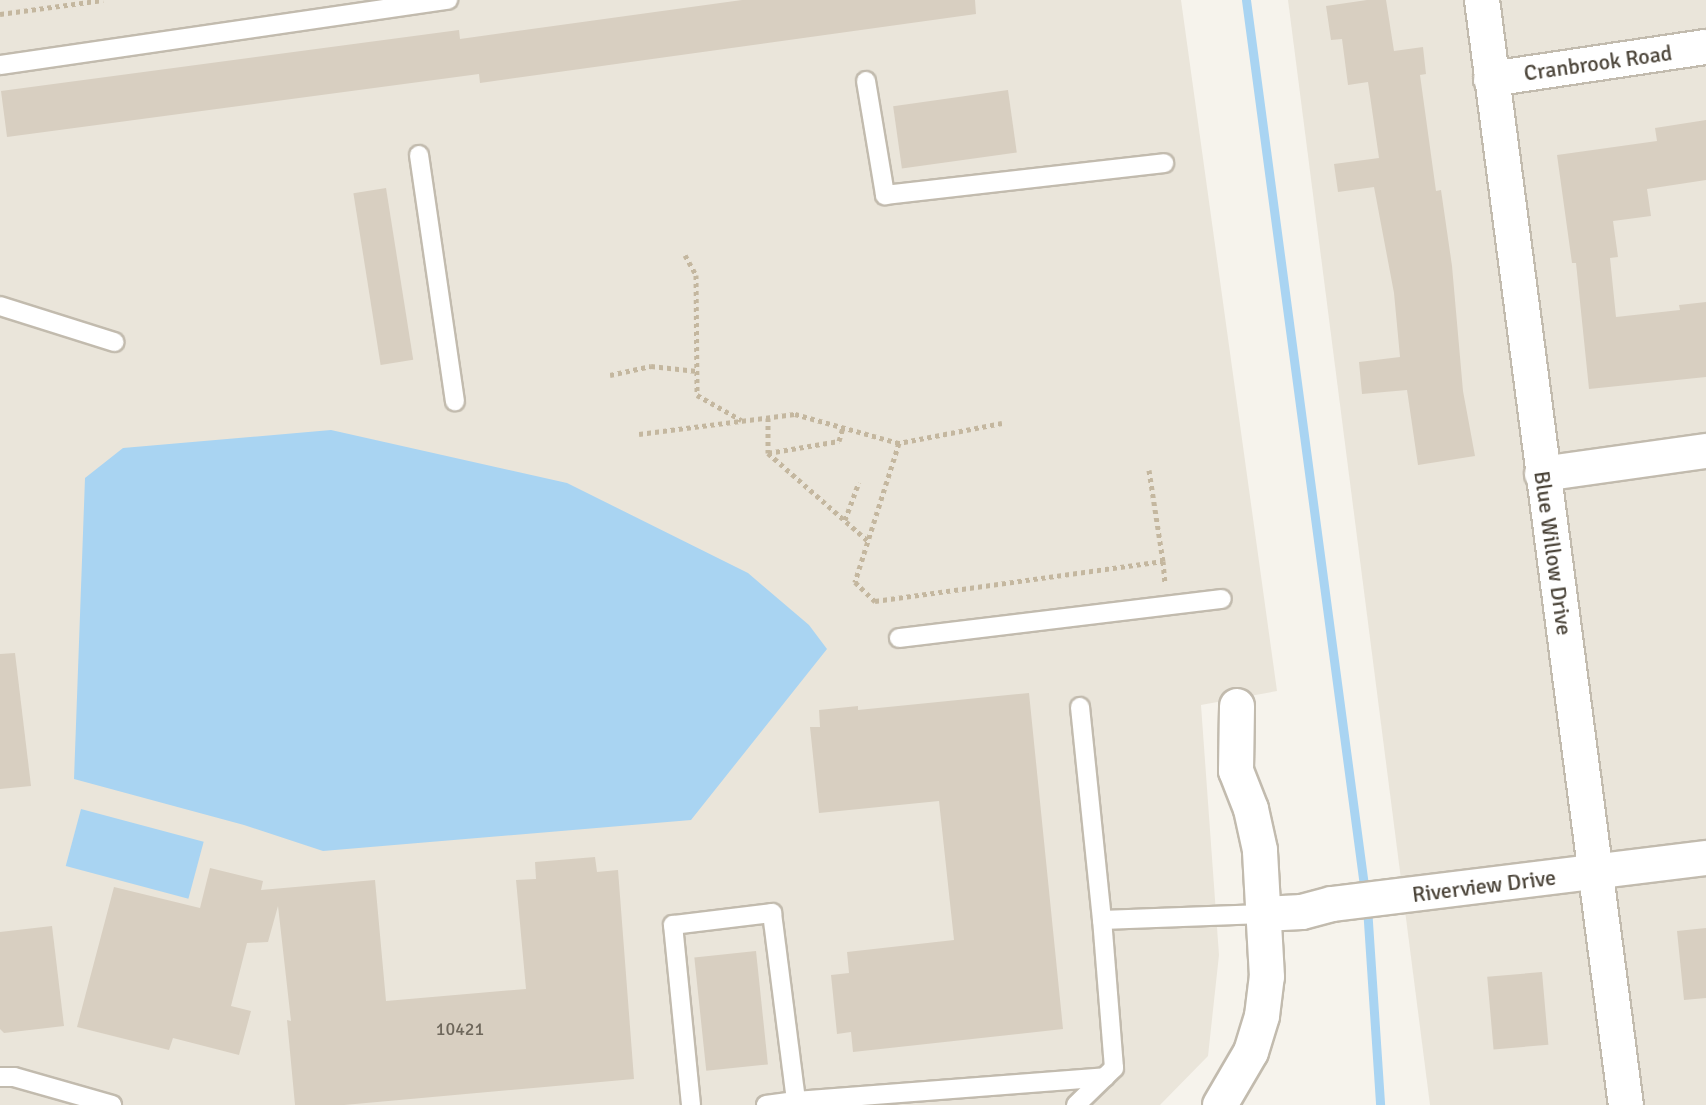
<!DOCTYPE html>
<html>
<head>
<meta charset="utf-8">
<style>
  body { margin:0 }
  #map { position:relative; width:1706px; height:1105px; overflow:hidden; background:#f6f3ec; font-family:Signika,sans-serif }
  div>[style] { position:absolute }
  .residential>* { inset:0; background:#eae5da }
  .water>* { inset:0; background:#a9d4f2; transform-origin:0 0 }
  .stream>* { height:9px; margin:-4.5px; padding:0 4.5px; transform-origin:4.5px; border-radius:4.5px; background:#a9d4f2 }
  .building>* { inset:0; background:#d8cfc1; transform-origin:0 0 }
  .path>* { height:5px; margin-top:-2.5px; transform-origin:0; background:repeating-linear-gradient(90deg,#c4b79f 0 4px,transparent 0 8px) }
  .roads { filter:drop-shadow(2px 0 #c2bbae) drop-shadow(-2px 0 #c2bbae) drop-shadow(0 2px #c2bbae) drop-shadow(0 -2px #c2bbae) }
  .lane>* { height:18px; margin:-9px; padding:0 9px; transform-origin:9px; border-radius:9px; background:#fff }
  .street>* { height:34px; margin:-17px; padding:0 17px; transform-origin:17px; border-radius:17px; background:#fff }
  span { translate:-50% -50%; white-space:nowrap; text-align:center; line-height:1.15; -webkit-text-stroke:7px #fff; paint-order:stroke }
  .number-label { font-size:18px; color:#6e675b }
  .number-label span { -webkit-text-stroke-width:0 }
  .street-label { font-size:22px; color:#4b4439 }
</style>
</head>
<body>
<div id="map">
  <div class="residential">
    <div style="clip-path:polygon(0 0,1181px 0,1277px 691px,1201px 705px,1219px 955px,1208px 1056px,1160px 1105px,0 1105px)"></div>
    <div style="clip-path:polygon(1288px 0,1706px 0,1706px 1105px,1430px 1105px)"></div>
  </div>
  <div class="water">
    <div style="clip-path:polygon(331px 430px,567px 483px,748px 573px,809px 625px,827px 649px,691px 820px,323px 851px,244px 825px,74px 779px,85px 478px,123px 448px)"></div>
    <div style="left:81px;top:809px;width:127px;height:59px;rotate:15deg"></div>
  </div>
  <div class="stream">
    <div style="left:1246px;top:0;width:901px;rotate:82.41deg"></div>
    <div style="left:1367px;top:907px;width:198px;rotate:86.2deg"></div>
  </div>
  <div class="building">
    <div style="clip-path:polygon(742px 0,975px 0,976px 14px,480px 83px,479px 74px,7px 137px,1px 91px,459px 30px,460px 39px)"></div>
    <div style="clip-path:polygon(1367px 0,1386px 0,1394px 51px,1423px 47px,1426px 74px,1420px 75px,1436px 191px,1441px 190px,1452px 266px,1463px 391px,1475px 456px,1418px 465px,1407px 390px,1362px 394px,1359px 362px,1400px 357px,1394px 293px,1374px 187px,1338px 192px,1334px 164px,1379px 158px,1368px 82px,1348px 85px,1342px 39px,1331px 40px,1326px 6px)"></div>
    <div style="left:1008px;top:90px;width:63px;height:116px;rotate:82deg"></div>
    <div style="clip-path:polygon(1706px 120px,1706px 180px,1647px 189px,1651px 216px,1613px 221px,1618px 257px,1610px 258px,1616px 317px,1680px 310px,1679px 305px,1706px 302px,1706px 377px,1589px 389px,1576px 263px,1572px 263px,1557px 155px,1657px 141px,1655px 128px)"></div>
    <div style="left:386px;top:188px;width:174px;height:33px;rotate:81deg"></div>
    <div style="clip-path:polygon(15px 653px,31px 786px,0 789px,0 654px)"></div>
    <div style="clip-path:polygon(1029px 693px,1063px 1029px,853px 1052px,851px 1032px,837px 1034px,831px 975px,849px 973px,847px 952px,954px 940px,939px 801px,819px 813px,810px 727px,820px 727px,819px 710px,858px 706px,858px 710px)"></div>
    <div style="clip-path:polygon(595px 857px,597px 872px,618px 870px,634px 1079px,344px 1105px,295px 1105px,287px 1020px,291px 1021px,278px 906px,268px 942px,247px 943px,231px 1006px,251px 1011px,239px 1055px,173px 1038px,169px 1050px,77px 1027px,114px 887px,200px 908px,210px 868px,263px 881px,261px 890px,375px 880px,386px 1001px,526px 989px,516px 880px,536px 879px,535px 862px)"></div>
    <div style="clip-path:polygon(52px 926px,64px 1026px,4px 1033px,0 1029px,0 932px)"></div>
    <div style="clip-path:polygon(1706px 928px,1706px 998px,1684px 1000px,1677px 931px)"></div>
    <div style="left:756px;top:951px;width:114px;height:62px;rotate:84deg"></div>
    <div style="left:1542px;top:972px;width:73px;height:55px;rotate:85deg"></div>
  </div>
  <div class="path">
    <div style="left:0;top:14px;width:104px;rotate:-7.7deg"></div>
    <div style="left:685px;top:255px;width:23px;rotate:61deg"></div>
    <div style="left:696px;top:275px;width:120px;rotate:89.5deg"></div>
    <div style="left:697px;top:395px;width:51px;rotate:29.6deg"></div>
    <div style="left:610px;top:375px;width:42px;rotate:-12.4deg"></div>
    <div style="left:651px;top:366px;width:46px;rotate:6.2deg"></div>
    <div style="left:768px;top:418px;width:35px;rotate:90deg"></div>
    <div style="left:768px;top:453px;width:133px;rotate:41.3deg"></div>
    <div style="left:1002px;top:423px;width:105px;rotate:169deg"></div>
    <div style="left:899px;top:443px;width:146px;rotate:107.6deg"></div>
    <div style="left:855px;top:582px;width:28px;rotate:44deg"></div>
    <div style="left:875px;top:601px;width:291px;rotate:-7.9deg"></div>
    <div style="left:1163px;top:561px;width:23px;rotate:85deg"></div>
    <div style="left:639px;top:434px;width:157px;rotate:-7.3deg"></div>
    <div style="left:795px;top:414px;width:108px;rotate:15.6deg"></div>
    <div style="left:768px;top:453px;width:72px;rotate:-9.6deg"></div>
    <div style="left:839px;top:441px;width:15px;rotate:-74deg"></div>
    <div style="left:1149px;top:470px;width:92px;rotate:81.3deg"></div>
    <div style="left:845px;top:520px;width:40px;rotate:-69.8deg"></div>
  </div>
  <div class="roads">
    <div class="lane">
      <div style="left:0;top:65px;width:453px;rotate:-8.3deg"></div>
      <div style="left:866px;top:81px;width:116px;rotate:80.5deg"></div>
      <div style="left:885px;top:195px;width:281px;rotate:-6.5deg"></div>
      <div style="left:419px;top:155px;width:249px;rotate:81.7deg"></div>
      <div style="left:0;top:306px;width:120px;rotate:17.5deg"></div>
      <div style="left:899px;top:638px;width:325px;rotate:-6.9deg"></div>
      <div style="left:1080px;top:707px;width:214px;rotate:84.1deg"></div>
      <div style="left:0;top:1077px;width:14px"></div>
      <div style="left:14px;top:1077px;width:102px;rotate:15.9deg"></div>
      <div style="left:691px;top:1105px;width:181px;rotate:-95.7deg"></div>
      <div style="left:673px;top:925px;width:100px;rotate:-6.9deg"></div>
      <div style="left:772px;top:913px;width:190px;rotate:82.7deg"></div>
      <div style="left:796px;top:1101px;width:310px;rotate:-4.4deg"></div>
      <div style="left:766px;top:1105px;width:30px;rotate:-8deg"></div>
      <div style="left:1076px;top:1105px;width:53px;rotate:-44.2deg"></div>
      <div style="left:1114px;top:1068px;width:148px;rotate:-94.6deg"></div>
      <div style="left:1102px;top:920px;width:161px;rotate:-2.1deg"></div>
    </div>
    <div class="street">
      <div style="left:1482px;top:0;width:1114px;rotate:82.58deg"></div>
      <div style="left:1491px;top:79px;width:217px;rotate:-8.5deg"></div>
      <div style="left:1542px;top:474px;width:166px;rotate:-8deg"></div>
      <div style="left:1263px;top:914px;width:39px;rotate:-3deg"></div>
      <div style="left:1302px;top:912px;width:31px;rotate:-15deg"></div>
      <div style="left:1332px;top:904px;width:377px;rotate:-7deg"></div>
      <div style="left:1220px;top:1105px;width:61px;rotate:-59.7deg"></div>
      <div style="left:1251px;top:1052px;width:38px;rotate:-73deg"></div>
      <div style="left:1262px;top:1016px;width:39px;rotate:-83deg"></div>
      <div style="left:1267px;top:977px;width:127px;rotate:-93.2deg"></div>
      <div style="left:1260px;top:850px;width:42px;rotate:-102.4deg"></div>
      <div style="left:1251px;top:809px;width:41px;rotate:-111.5deg"></div>
      <div style="left:1236px;top:771px;width:65px;rotate:-89.1deg"></div>
    </div>
  </div>
  <div class="number-label">
    <span style="left:460px;top:1029px">10421</span>
  </div>
  <div class="street-label">
    <span style="left:1598px;top:63px;rotate:-8deg">Cranbrook Road</span>
    <span style="left:1553px;top:553px;rotate:82deg">Blue Willow Drive</span>
    <span style="left:1484px;top:886px;rotate:-7deg">Riverview Drive</span>
  </div>
</div>
</body>
</html>
